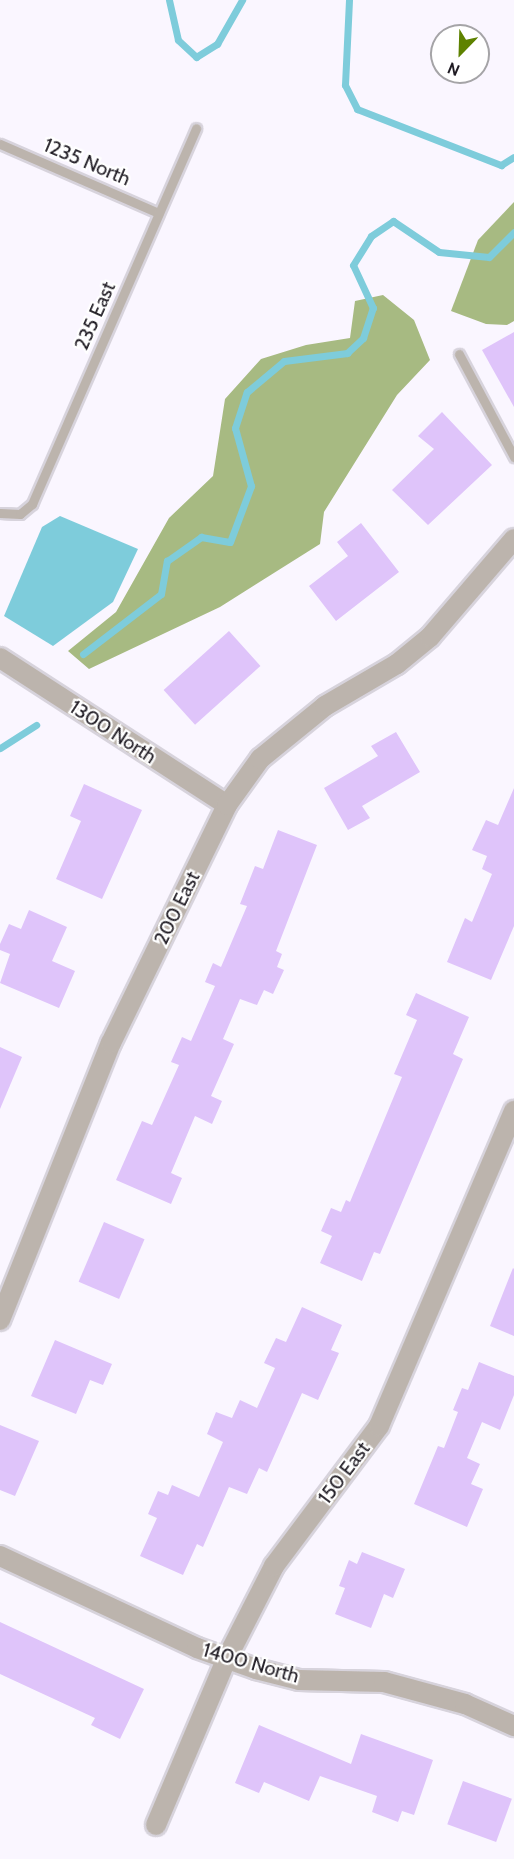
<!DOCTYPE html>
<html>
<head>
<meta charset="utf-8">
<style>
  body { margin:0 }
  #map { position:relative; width:514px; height:1859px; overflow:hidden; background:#faf6ff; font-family:Cabin,sans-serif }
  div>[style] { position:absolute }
  .forest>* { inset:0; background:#a7ba82 }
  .water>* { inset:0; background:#7eccdb }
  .stream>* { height:7px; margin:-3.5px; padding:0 3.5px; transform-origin:3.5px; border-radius:3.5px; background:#7eccdb }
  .building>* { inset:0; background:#dfc4fa; transform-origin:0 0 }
  .roads { filter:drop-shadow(2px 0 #d7d3dc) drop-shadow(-2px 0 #d7d3dc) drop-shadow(0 2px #d7d3dc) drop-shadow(0 -2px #d7d3dc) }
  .lane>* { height:9px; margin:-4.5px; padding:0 4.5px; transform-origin:4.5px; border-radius:4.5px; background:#bcb4ad }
  .street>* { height:20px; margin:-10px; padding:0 10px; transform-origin:10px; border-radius:10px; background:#bcb4ad }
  span { translate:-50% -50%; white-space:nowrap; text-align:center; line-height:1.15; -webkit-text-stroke:4.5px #fff; paint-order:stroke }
  .street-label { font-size:20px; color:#1f1b23 }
  .north { position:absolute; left:430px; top:24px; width:60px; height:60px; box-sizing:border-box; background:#fff; border:2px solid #a5a4a7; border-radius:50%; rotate:203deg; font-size:16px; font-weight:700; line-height:24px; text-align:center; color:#1f1b23 }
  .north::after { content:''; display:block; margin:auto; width:21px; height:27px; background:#5e8200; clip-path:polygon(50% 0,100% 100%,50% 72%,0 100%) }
</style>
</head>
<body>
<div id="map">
  <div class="forest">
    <div style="clip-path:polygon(514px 202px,514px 321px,507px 325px,486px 324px,451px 311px,478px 240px)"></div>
    <div style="clip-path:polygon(383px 295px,414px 320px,430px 360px,397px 395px,324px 512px,320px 544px,220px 607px,89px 669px,68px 651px,116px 612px,169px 518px,213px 476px,225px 399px,261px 359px,306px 345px,350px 338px,355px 301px)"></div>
  </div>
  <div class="water">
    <div style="clip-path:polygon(60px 516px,138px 549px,113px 602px,53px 646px,4px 616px,42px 527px)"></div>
  </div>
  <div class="stream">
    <div style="left:169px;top:0;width:41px;rotate:77.3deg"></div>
    <div style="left:178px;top:40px;width:25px;rotate:43deg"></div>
    <div style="left:196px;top:57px;width:25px;rotate:-32deg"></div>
    <div style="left:217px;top:44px;width:51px;rotate:-60.4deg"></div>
    <div style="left:349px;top:0;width:85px;rotate:92.7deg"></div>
    <div style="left:345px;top:85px;width:27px;rotate:63deg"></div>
    <div style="left:357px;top:109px;width:155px;rotate:21.3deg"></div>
    <div style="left:501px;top:165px;width:15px;rotate:-32deg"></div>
    <div style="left:83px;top:654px;width:98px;rotate:-37.6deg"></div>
    <div style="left:161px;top:594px;width:34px;rotate:-80deg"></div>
    <div style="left:167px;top:561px;width:42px;rotate:-35.2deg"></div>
    <div style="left:201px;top:537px;width:29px;rotate:10deg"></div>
    <div style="left:230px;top:542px;width:60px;rotate:-69.4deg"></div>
    <div style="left:251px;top:486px;width:60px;rotate:-105.4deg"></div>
    <div style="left:235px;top:428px;width:38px;rotate:-72deg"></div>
    <div style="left:247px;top:392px;width:48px;rotate:-40deg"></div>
    <div style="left:284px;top:361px;width:64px;rotate:-7.2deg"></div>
    <div style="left:347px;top:353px;width:22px;rotate:-43deg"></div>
    <div style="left:363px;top:338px;width:32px;rotate:-72deg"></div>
    <div style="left:373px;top:308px;width:47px;rotate:-114.9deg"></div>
    <div style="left:353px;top:265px;width:34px;rotate:-58deg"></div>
    <div style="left:371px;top:236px;width:27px;rotate:-34deg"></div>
    <div style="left:393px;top:221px;width:55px;rotate:34deg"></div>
    <div style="left:439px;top:252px;width:50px;rotate:5.7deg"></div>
    <div style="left:489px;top:257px;width:35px;rotate:-45deg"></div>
    <div style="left:0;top:748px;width:43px;rotate:-32.6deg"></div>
  </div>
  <div class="building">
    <div style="clip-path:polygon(514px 332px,514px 407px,482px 350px)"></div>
    <div style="clip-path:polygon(442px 412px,492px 465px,428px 525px,392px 490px,434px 449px,418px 436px)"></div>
    <div style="clip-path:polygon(361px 523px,399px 572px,336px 621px,309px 586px,348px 556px,337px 542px)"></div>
    <div style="left:229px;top:631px;width:47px;height:88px;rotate:48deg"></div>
    <div style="clip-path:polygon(396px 732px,420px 772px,362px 806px,370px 818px,348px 830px,324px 788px,378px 756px,371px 746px)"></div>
    <div style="clip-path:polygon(84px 784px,142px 810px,102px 899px,56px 879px,81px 821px,70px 816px)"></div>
    <div style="clip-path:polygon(514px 788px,514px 926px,491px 980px,447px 962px,465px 918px,472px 922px,492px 874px,482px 869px,487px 856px,472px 850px,486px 820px,498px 825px)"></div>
    <div style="clip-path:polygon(278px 830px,317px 845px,276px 951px,282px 954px,277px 967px,284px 970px,273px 994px,264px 990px,257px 1005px,240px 999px,223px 1039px,234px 1044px,211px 1096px,222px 1101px,212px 1124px,195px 1116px,171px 1173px,182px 1178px,171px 1204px,116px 1180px,142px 1121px,152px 1125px,179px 1065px,171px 1062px,182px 1037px,191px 1041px,215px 986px,205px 982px,213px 963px,221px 967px,247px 906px,240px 904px,255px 866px,263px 869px)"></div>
    <div style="clip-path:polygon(29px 910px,67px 927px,52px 961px,75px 971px,59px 1008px,0 983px,10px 954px,0 950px,0 944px,9px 924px,21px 929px)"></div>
    <div style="clip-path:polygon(416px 993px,469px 1017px,453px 1054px,463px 1059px,380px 1254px,374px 1252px,362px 1281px,320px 1263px,332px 1236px,321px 1231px,331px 1208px,341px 1212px,346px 1200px,350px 1202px,402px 1077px,394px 1074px,417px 1020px,406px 1015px)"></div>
    <div style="clip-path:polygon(0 1047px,22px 1057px,0 1109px)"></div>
    <div style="left:104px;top:1222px;width:44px;height:65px;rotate:23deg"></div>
    <div style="clip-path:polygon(513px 1268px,514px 1269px,514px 1336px,490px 1326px)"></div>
    <div style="clip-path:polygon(302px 1307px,342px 1325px,331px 1350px,339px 1353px,318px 1400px,302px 1393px,267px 1472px,259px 1468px,247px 1494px,229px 1487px,203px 1547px,197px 1544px,183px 1575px,140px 1556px,157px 1518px,148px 1514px,158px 1491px,168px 1495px,172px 1485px,199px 1497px,223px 1442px,207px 1434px,216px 1412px,232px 1418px,240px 1400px,257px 1408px,275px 1368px,264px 1363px,276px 1338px,286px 1342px)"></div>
    <div style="clip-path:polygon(55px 1340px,112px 1364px,103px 1385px,90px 1380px,76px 1414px,31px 1396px)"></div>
    <div style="clip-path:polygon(479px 1362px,514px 1376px,514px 1395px,500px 1430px,482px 1422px,467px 1458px,480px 1464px,471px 1484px,483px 1489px,467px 1527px,414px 1504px,438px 1446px,444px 1448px,458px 1412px,453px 1410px,462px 1388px,468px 1390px)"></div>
    <div style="clip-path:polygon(0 1425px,39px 1441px,15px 1496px,0 1490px)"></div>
    <div style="clip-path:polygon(362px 1552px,405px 1569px,393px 1598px,384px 1594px,371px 1628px,335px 1614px,345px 1588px,339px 1586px,349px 1560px,357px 1564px)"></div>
    <div style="clip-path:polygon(0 1622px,144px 1689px,120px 1739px,91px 1725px,95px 1718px,0 1674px)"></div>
    <div style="clip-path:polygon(259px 1725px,351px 1764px,361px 1734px,433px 1760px,414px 1815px,402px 1811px,398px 1822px,372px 1812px,377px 1796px,320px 1776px,309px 1801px,264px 1782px,259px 1793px,235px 1783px)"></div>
    <div style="left:463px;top:1781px;width:52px;height:46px;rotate:20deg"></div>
  </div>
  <div class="roads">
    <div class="lane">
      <div style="left:0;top:144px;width:173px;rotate:23.5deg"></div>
      <div style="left:459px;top:354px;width:117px;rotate:61.9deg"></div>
      <div style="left:0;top:513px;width:20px;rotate:3deg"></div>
      <div style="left:20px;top:514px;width:16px;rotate:-40deg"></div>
      <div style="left:32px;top:504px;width:410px;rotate:-66.4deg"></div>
    </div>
    <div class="street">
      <div style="left:0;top:658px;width:270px;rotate:32.9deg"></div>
      <div style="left:0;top:1320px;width:298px;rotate:-68.2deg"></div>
      <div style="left:111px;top:1043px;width:265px;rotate:-64deg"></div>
      <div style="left:227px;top:805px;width:57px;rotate:-54.3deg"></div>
      <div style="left:260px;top:759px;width:84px;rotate:-39.2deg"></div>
      <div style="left:325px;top:706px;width:83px;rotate:-30.3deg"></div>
      <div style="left:397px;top:664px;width:43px;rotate:-39.3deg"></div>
      <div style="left:430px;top:637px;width:129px;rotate:-49.4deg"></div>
      <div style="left:0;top:1556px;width:217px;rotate:25deg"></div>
      <div style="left:197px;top:1648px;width:63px;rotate:19.6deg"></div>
      <div style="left:256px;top:1669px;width:44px;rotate:14.3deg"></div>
      <div style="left:299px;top:1680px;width:85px;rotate:1.3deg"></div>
      <div style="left:384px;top:1682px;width:84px;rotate:15.2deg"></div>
      <div style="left:465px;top:1704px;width:54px;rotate:24.2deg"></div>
      <div style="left:156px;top:1825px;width:181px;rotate:-67deg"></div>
      <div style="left:227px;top:1658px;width:103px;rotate:-62.9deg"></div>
      <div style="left:274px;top:1566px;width:175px;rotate:-53.1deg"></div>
      <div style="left:379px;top:1426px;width:343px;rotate:-66.8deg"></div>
    </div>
  </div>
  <div class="street-label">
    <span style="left:87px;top:162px;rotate:23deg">1235 North</span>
    <span style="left:95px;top:316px;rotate:-66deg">235 East</span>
    <span style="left:113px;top:732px;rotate:33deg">1300 North</span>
    <span style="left:177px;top:908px;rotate:-64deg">200 East</span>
    <span style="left:344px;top:1473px;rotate:-53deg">150 East</span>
    <span style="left:251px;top:1663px;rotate:16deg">1400 North</span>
  </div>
  <div class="north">N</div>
</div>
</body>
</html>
